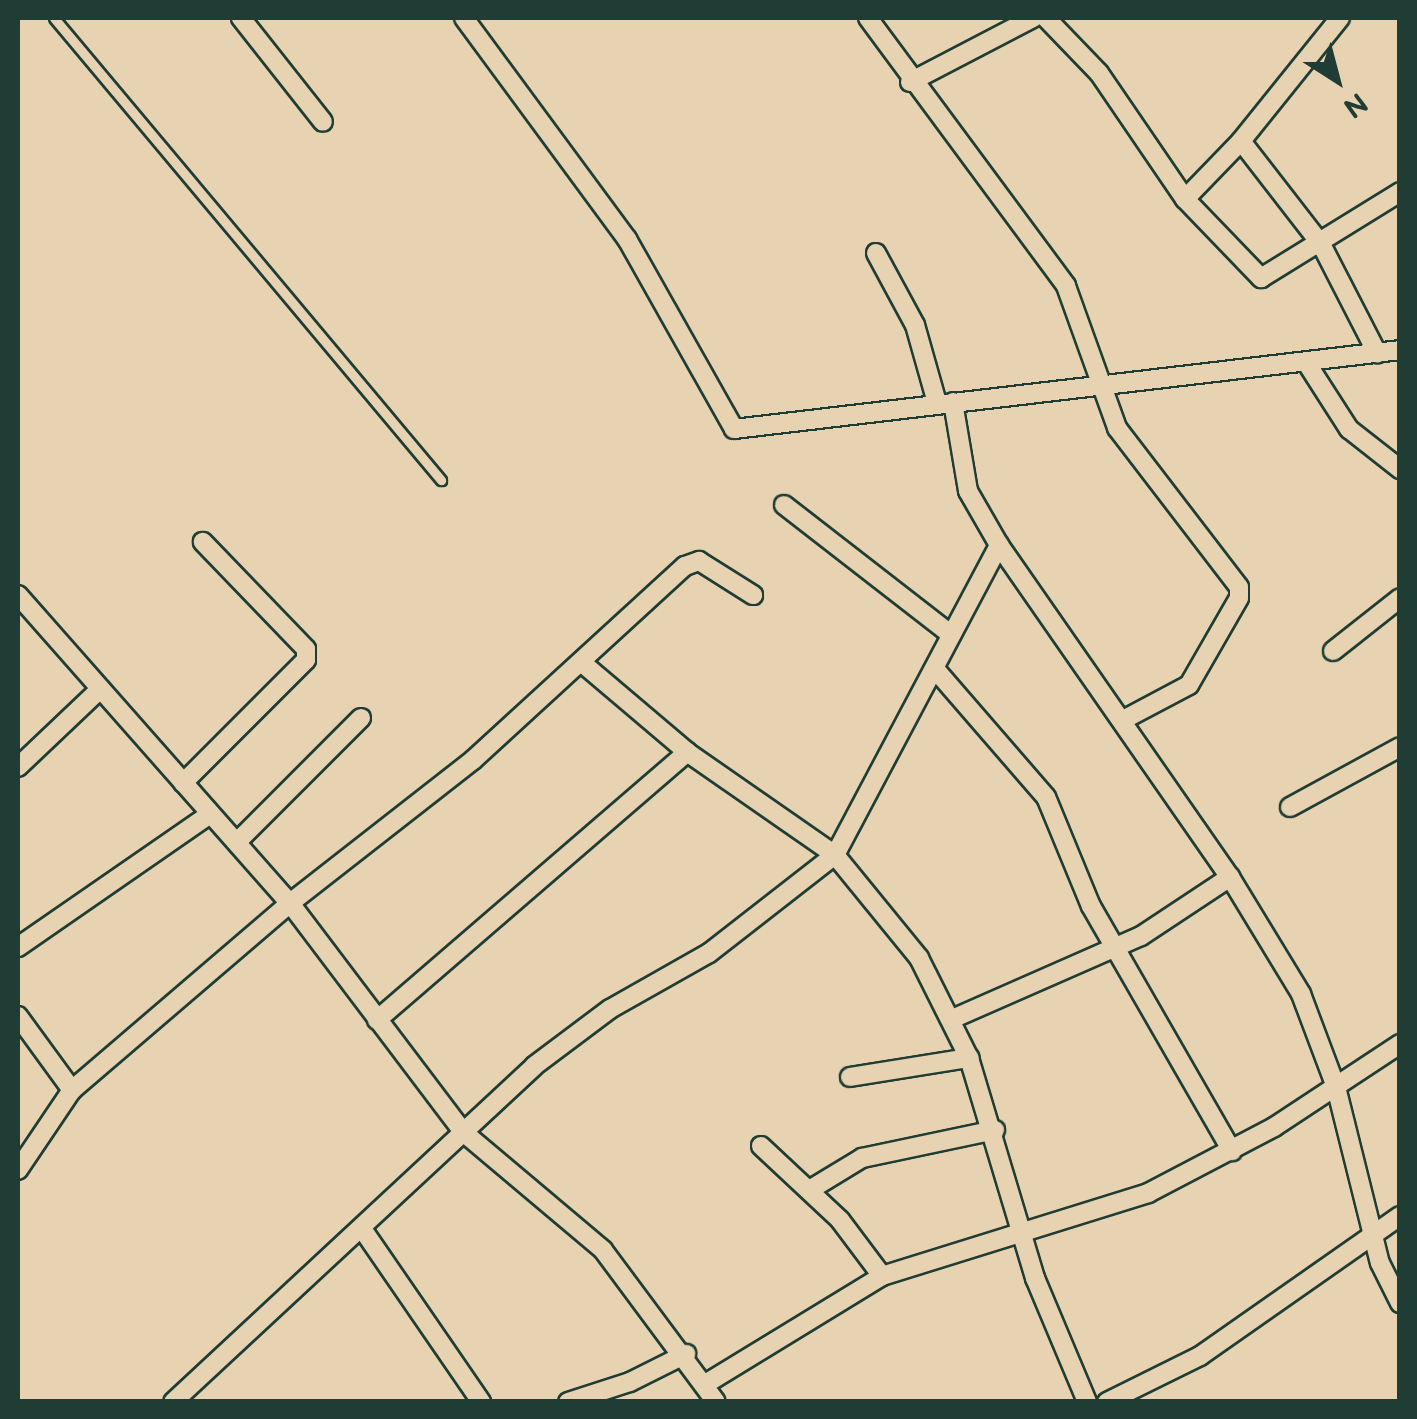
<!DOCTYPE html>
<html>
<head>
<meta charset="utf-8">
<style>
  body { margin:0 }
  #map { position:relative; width:1417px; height:1419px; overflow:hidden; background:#e7d2b1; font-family:"Balsamiq Sans",sans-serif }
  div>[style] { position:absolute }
  .roads { filter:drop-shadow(2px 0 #1f3d34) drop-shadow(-2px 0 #1f3d34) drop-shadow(0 2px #1f3d34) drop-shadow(0 -2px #1f3d34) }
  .service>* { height:9px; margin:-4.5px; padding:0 4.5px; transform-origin:4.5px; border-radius:4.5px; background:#e7d2b1 }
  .minor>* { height:18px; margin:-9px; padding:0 9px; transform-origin:9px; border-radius:9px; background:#e7d2b1 }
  span { translate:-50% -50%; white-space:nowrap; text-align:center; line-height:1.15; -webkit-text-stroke:9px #e7d2b1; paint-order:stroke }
  .frame { position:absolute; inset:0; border:20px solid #1f3d34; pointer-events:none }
  .north { position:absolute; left:1287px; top:30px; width:100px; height:100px; -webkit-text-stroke:8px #e7d2b1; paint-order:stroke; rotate:144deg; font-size:28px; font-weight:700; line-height:40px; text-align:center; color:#1f3d34 }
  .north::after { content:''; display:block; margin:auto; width:35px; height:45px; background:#1f3d34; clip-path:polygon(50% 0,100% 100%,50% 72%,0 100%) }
</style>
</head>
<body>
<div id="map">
  <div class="roads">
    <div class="service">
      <div style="left:54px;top:18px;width:603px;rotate:50.05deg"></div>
    </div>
    <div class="minor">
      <div style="left:241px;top:18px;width:132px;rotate:51.7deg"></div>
      <div style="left:464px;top:18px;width:275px;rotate:53.6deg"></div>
      <div style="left:627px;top:239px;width:218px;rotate:60.6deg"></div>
      <div style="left:734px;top:429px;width:671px;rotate:-6.76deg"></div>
      <div style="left:868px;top:18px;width:333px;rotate:53.5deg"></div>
      <div style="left:1066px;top:286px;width:151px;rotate:70.2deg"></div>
      <div style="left:1117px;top:428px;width:200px;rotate:52.5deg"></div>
      <div style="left:1239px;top:587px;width:11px;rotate:90deg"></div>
      <div style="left:1239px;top:598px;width:100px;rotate:119.9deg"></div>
      <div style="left:1189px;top:685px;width:75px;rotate:152.1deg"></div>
      <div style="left:1046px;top:18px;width:76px;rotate:46.1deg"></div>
      <div style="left:1099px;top:73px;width:153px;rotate:55.7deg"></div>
      <div style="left:1185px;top:199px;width:110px;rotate:46.1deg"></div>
      <div style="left:1261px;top:278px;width:163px;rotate:-31.7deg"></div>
      <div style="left:910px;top:82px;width:139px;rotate:-27.5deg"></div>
      <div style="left:1241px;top:141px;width:130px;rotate:52.2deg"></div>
      <div style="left:1321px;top:244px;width:123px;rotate:62.8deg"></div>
      <div style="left:1185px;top:199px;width:81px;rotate:-46deg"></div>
      <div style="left:1241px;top:141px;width:158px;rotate:-51.2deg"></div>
      <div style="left:876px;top:253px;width:82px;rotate:61.6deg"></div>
      <div style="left:915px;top:325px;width:81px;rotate:74.2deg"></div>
      <div style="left:1306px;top:362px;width:80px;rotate:57.3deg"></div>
      <div style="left:1349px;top:429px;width:65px;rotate:38.1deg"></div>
      <div style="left:953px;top:402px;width:90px;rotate:80.4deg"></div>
      <div style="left:968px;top:491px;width:62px;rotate:60.1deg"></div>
      <div style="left:999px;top:545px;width:404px;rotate:55.2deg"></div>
      <div style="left:1230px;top:877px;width:137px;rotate:58.7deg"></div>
      <div style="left:1301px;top:994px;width:99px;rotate:69.4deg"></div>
      <div style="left:1336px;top:1087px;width:181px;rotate:76deg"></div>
      <div style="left:1380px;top:1263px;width:45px;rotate:63.4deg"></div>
      <div style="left:784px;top:505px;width:209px;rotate:37.8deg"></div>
      <div style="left:18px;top:595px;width:411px;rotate:48.6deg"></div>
      <div style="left:290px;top:903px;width:287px;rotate:52.9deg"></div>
      <div style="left:463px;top:1132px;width:183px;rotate:40.1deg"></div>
      <div style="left:603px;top:1250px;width:189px;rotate:53.4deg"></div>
      <div style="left:1333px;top:651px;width:85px;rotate:-38.3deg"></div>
      <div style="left:581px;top:662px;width:139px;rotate:40.3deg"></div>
      <div style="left:687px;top:752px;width:180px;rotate:34.8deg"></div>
      <div style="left:835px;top:855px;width:133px;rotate:50.8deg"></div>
      <div style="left:919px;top:958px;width:112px;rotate:63.4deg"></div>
      <div style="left:969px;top:1058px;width:230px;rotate:73.3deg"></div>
      <div style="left:1035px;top:1278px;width:134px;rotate:67.2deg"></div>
      <div style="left:935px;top:669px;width:169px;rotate:49.1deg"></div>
      <div style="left:1046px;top:797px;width:118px;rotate:67.6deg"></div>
      <div style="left:1091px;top:906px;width:283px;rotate:60.1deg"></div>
      <div style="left:18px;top:767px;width:110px;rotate:-43.5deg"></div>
      <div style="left:183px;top:783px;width:174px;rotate:-45deg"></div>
      <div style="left:306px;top:660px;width:11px;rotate:-90deg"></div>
      <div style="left:306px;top:649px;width:149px;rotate:-133.9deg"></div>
      <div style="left:1290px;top:807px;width:125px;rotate:-28.6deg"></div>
      <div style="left:238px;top:841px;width:174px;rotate:-45deg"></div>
      <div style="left:18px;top:947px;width:234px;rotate:-34.7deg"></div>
      <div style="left:18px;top:1016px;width:92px;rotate:53.9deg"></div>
      <div style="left:952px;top:1019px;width:206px;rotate:-23.7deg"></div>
      <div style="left:1141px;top:936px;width:107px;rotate:-33.5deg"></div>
      <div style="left:377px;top:1020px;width:410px;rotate:-40.8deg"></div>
      <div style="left:850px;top:1077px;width:121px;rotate:-9.1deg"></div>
      <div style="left:761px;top:1146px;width:108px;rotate:43.1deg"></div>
      <div style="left:840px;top:1220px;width:70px;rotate:53.1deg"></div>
      <div style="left:18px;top:1170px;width:97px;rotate:-56deg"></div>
      <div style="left:72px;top:1090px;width:287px;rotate:-40.6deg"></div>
      <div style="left:290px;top:903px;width:232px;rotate:-38deg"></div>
      <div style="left:473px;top:760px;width:287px;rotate:-42.5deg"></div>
      <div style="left:685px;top:566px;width:15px;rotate:-20deg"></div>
      <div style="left:699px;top:561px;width:64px;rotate:32.2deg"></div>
      <div style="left:811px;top:1189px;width:60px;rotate:-31.3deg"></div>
      <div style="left:862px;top:1158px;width:136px;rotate:-11.9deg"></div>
      <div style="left:363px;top:1230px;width:209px;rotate:55.5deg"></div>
      <div style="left:707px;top:1383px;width:205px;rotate:-31.4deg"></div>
      <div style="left:882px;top:1276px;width:279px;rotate:-17.3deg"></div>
      <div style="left:1148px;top:1193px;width:142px;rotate:-27.6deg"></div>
      <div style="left:1274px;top:1127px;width:151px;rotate:-33.4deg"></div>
      <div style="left:173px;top:1402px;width:493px;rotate:-42.9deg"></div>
      <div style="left:534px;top:1066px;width:95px;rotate:-36.9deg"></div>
      <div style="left:610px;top:1009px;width:114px;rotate:-29.5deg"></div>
      <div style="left:709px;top:953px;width:160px;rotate:-37.9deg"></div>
      <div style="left:835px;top:855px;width:351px;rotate:-62.1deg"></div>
      <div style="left:568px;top:1402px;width:65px;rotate:-17.9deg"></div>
      <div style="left:630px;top:1382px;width:63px;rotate:-26.6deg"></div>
      <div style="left:1107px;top:1402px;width:104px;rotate:-26.3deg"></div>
      <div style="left:1200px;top:1356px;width:244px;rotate:-35deg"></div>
    </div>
  </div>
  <div class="frame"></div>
  <div class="north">N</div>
</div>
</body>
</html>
